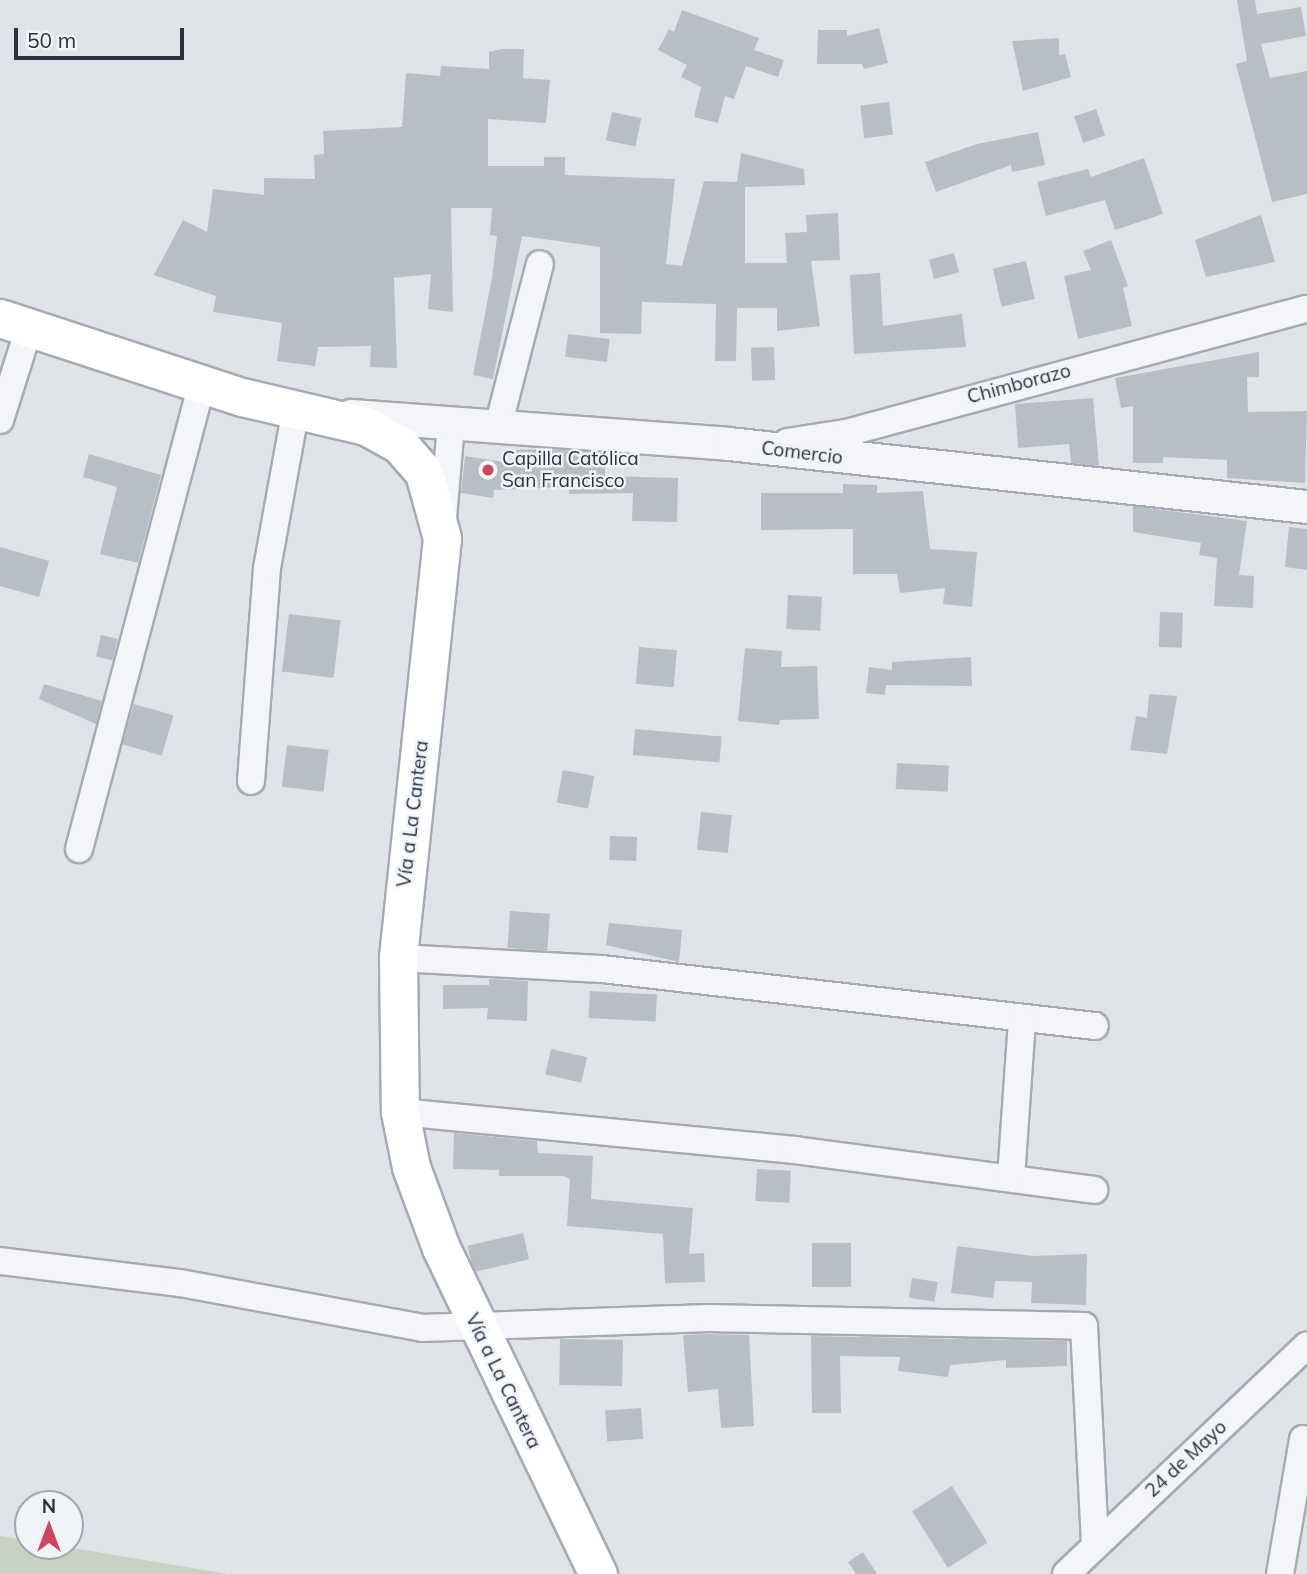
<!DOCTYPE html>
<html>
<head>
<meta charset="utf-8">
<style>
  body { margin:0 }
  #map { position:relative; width:1307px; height:1574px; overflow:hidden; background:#e0e4e9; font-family:Mulish,sans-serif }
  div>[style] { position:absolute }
  .green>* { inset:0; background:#c7d3c1 }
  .building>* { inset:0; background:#b7bec6; transform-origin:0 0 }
  .roads { filter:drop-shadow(2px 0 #a5abb3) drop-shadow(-2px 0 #a5abb3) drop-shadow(0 2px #a5abb3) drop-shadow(0 -2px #a5abb3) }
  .minor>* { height:26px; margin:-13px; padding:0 13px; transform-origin:13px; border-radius:13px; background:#f3f5f8 }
  .tertiary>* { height:32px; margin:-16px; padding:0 16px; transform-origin:16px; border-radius:16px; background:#f3f5f8 }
  .secondary>* { height:37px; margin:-18.5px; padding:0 18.5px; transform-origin:18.5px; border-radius:18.5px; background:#fff }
  .dots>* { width:19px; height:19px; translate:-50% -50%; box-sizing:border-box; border:4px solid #f0f3f7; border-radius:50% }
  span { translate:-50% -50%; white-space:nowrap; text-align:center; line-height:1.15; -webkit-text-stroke:5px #f0f3f7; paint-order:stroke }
  .street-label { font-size:19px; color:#293241 }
  .poi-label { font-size:19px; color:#293241 }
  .left { translate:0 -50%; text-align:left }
  .north { position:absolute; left:14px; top:1490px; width:70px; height:70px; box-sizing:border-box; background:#f0f3f7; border:2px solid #a0a6ae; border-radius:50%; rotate:0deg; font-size:19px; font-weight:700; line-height:28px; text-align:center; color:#293241 }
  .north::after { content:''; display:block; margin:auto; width:24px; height:32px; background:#cf445f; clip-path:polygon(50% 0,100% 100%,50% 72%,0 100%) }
  .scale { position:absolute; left:14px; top:28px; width:170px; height:32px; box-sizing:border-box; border:4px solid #293241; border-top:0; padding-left:9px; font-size:21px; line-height:24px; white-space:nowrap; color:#293241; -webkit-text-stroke:5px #f0f3f7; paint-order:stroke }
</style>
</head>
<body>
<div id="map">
  <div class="green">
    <div style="clip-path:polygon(0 1536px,28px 1540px,28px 1546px,61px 1546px,228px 1574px,0 1574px)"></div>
  </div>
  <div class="building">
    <div style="clip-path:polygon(1237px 0,1255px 0,1257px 14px,1301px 7px,1306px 36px,1261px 44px,1270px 78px,1307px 71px,1307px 194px,1272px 202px,1236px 64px,1247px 61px)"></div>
    <div style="clip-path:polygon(682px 10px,759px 38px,754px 50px,784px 60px,778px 77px,746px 66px,734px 99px,725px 96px,718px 123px,694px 117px,701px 87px,681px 77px,687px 65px,658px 50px,669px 29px,674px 32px)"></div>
    <div style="clip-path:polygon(879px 28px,888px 63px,864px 69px,862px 64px,817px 64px,818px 30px,847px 30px,847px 36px)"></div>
    <div style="clip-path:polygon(1059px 38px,1059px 55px,1065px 54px,1071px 77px,1023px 91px,1012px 41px)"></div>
    <div style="clip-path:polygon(501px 49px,524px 49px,523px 78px,550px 80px,546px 123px,488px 119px,488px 166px,544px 166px,544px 157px,565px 157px,565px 175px,675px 179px,666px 264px,682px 266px,704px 181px,737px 182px,741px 153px,804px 169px,805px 185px,745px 187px,745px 263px,787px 263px,785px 233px,807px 232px,806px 215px,838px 213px,840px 260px,811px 261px,820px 326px,777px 331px,777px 308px,737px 308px,736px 361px,715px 361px,716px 304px,642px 302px,641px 334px,600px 333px,600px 247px,522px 236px,493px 379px,473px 375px,492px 278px,497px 236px,490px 235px,492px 208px,451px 208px,453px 312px,428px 309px,431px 274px,394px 278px,397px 368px,370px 367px,371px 346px,318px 347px,315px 366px,277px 361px,282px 323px,213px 312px,216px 296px,154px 275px,183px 220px,207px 232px,213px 189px,264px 195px,264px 178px,315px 179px,314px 155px,324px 154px,323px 131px,402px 127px,406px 73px,440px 76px,441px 66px,489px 69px,489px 52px)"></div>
    <div style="left:889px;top:102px;width:33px;height:29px;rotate:83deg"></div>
    <div style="left:1096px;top:109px;width:28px;height:23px;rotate:71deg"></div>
    <div style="left:612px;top:112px;width:30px;height:29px;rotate:12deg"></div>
    <div style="clip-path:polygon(1038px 132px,1045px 165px,1012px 172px,1011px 165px,936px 192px,925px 162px,977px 144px)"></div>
    <div style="clip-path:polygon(1144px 158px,1163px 214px,1115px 230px,1105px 200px,1046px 216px,1037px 182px,1088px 169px,1091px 177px)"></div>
    <div style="clip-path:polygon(1261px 215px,1275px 262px,1206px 277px,1195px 240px)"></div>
    <div style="clip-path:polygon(1111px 240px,1128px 286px,1123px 288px,1132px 326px,1078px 339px,1064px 276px,1091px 270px,1083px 251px)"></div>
    <div style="left:954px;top:253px;width:20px;height:26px;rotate:75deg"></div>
    <div style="left:1026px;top:261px;width:39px;height:34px;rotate:77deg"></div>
    <div style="clip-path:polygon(880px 273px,883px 326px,962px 314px,966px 347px,854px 354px,850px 275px)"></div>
    <div style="left:568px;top:334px;width:42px;height:23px;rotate:7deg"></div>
    <div style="left:774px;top:347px;width:33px;height:23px;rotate:88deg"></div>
    <div style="clip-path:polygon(1259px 352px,1259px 377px,1247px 377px,1248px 412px,1307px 411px,1305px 483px,1227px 478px,1227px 460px,1163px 457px,1163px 463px,1133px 463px,1133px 406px,1121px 408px,1115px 378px)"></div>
    <div style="clip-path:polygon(1093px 398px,1099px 466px,1071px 463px,1069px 444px,1018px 448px,1015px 404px)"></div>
    <div style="clip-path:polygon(547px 449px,605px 453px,605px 476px,678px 478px,677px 522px,632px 521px,633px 493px,569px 494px,569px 487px,494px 490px,493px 498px,461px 493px,465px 456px,516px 464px,516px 450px)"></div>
    <div style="clip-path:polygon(89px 454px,161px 475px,138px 563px,100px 554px,117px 487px,83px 477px)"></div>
    <div style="clip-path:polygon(843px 484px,877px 485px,877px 493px,923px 491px,930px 549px,977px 552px,972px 607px,943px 604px,945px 588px,900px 593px,897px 574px,853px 574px,853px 529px,761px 530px,761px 493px,843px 493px)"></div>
    <div style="clip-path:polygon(1133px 506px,1247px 521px,1239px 575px,1254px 576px,1253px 608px,1214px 606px,1217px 558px,1199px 555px,1201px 543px,1133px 532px)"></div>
    <div style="clip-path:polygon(1289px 527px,1307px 529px,1307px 570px,1285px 567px)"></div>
    <div style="clip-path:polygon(0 547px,49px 561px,39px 597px,0 586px)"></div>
    <div style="left:788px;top:595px;width:34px;height:34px;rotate:3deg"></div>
    <div style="left:1160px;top:612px;width:23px;height:35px;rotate:2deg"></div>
    <div style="left:289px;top:614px;width:52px;height:58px;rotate:7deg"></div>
    <div style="left:101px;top:635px;width:17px;height:22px;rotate:13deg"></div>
    <div style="left:639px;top:647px;width:38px;height:37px;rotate:5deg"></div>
    <div style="clip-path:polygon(745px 648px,782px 651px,781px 667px,817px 666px,819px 719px,780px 720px,779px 725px,738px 721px)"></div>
    <div style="clip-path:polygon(971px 657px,972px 686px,886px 685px,885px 695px,866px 693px,869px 667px,892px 670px,892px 662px)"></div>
    <div style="clip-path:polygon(44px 684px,102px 701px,96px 724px,39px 699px)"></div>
    <div style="clip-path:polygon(1149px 694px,1177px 696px,1167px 754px,1130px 750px,1136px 716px,1147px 718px)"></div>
    <div style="left:134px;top:704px;width:41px;height:42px;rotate:16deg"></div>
    <div style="left:635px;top:729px;width:87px;height:26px;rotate:5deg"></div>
    <div style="left:287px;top:745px;width:42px;height:42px;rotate:7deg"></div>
    <div style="left:897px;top:763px;width:52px;height:26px;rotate:3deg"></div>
    <div style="left:563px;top:770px;width:32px;height:33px;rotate:11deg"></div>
    <div style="left:701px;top:812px;width:31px;height:38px;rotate:6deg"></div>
    <div style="left:610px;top:836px;width:27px;height:24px;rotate:2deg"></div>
    <div style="left:510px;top:911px;width:40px;height:37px;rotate:4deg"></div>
    <div style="clip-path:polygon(609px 923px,682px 930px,679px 962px,606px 945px)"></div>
    <div style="clip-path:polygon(489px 979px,528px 981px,527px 1021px,487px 1019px,488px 1008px,443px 1009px,443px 985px,489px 985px)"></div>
    <div style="left:590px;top:991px;width:67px;height:27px;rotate:3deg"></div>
    <div style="left:551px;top:1049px;width:37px;height:26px;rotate:13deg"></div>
    <div style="clip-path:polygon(454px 1133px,537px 1141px,538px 1153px,593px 1156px,591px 1199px,693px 1208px,689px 1254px,704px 1253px,705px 1282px,665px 1283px,663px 1234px,567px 1226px,570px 1179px,563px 1176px,499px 1176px,499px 1170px,453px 1169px)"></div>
    <div style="left:757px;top:1169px;width:34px;height:32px;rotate:3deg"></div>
    <div style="left:523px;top:1233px;width:27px;height:57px;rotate:77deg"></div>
    <div style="left:812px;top:1243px;width:39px;height:44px"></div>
    <div style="clip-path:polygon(957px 1246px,1033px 1256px,1087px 1254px,1086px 1305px,1031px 1303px,1032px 1282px,995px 1281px,993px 1298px,951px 1293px)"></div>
    <div style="left:912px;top:1278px;width:26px;height:20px;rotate:9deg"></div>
    <div style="clip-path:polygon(707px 1334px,749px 1335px,754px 1426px,721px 1428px,718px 1389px,688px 1392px,683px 1335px)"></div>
    <div style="clip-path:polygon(811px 1336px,1067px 1341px,1067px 1366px,1006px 1368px,1006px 1360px,950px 1365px,948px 1377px,898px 1371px,900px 1357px,840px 1356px,841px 1413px,812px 1413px)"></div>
    <div style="left:560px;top:1339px;width:63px;height:46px;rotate:1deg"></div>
    <div style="left:641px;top:1408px;width:31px;height:36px;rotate:86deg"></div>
    <div style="left:952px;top:1486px;width:67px;height:47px;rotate:58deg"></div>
    <div style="clip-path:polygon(863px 1552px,877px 1574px,856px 1574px,848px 1562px)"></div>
  </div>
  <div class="roads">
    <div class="minor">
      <div style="left:0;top:420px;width:96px;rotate:-72.5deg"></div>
      <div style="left:498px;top:427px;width:168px;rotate:-75.6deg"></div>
      <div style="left:787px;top:442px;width:60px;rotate:-8.7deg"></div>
      <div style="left:846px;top:433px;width:477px;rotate:-15.1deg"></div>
      <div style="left:443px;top:518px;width:94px;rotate:-85.1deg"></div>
      <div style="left:251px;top:781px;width:214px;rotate:-85.7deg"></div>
      <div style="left:267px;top:568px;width:162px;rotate:-79.7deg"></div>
      <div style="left:79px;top:849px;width:482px;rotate:-75.2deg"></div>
      <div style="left:398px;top:958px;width:204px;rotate:3.1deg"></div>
      <div style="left:602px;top:969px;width:496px;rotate:6.6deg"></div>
      <div style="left:400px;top:1112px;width:397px;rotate:5.5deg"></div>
      <div style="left:795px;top:1150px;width:302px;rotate:7.6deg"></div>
      <div style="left:1011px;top:1178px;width:158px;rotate:-86deg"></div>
      <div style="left:0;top:1261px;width:181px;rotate:7deg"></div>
      <div style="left:180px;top:1283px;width:246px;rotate:10.5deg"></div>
      <div style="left:422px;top:1328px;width:287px;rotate:-2deg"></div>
      <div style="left:709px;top:1318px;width:375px;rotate:1.2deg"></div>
      <div style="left:1084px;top:1326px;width:219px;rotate:87.1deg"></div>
      <div style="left:1066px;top:1574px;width:332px;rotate:-43.5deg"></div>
      <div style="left:1280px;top:1574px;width:137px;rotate:-80.3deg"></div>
    </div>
    <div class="tertiary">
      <div style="left:351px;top:416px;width:379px;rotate:4.2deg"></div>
      <div style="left:729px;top:444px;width:581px;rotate:6.22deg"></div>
    </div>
    <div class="secondary">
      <div style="left:0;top:318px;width:255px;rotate:18.1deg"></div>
      <div style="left:242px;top:397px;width:127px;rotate:13.2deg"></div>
      <div style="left:366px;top:426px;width:39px;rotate:29deg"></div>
      <div style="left:400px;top:445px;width:37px;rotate:49deg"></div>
      <div style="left:424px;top:473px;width:67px;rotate:74.5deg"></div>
      <div style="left:442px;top:538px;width:422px;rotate:96deg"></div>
      <div style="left:398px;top:958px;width:154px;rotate:89.3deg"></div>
      <div style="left:400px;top:1112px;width:56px;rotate:78.7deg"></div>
      <div style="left:411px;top:1167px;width:86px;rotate:69.7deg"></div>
      <div style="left:441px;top:1248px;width:362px;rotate:64.3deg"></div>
    </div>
  </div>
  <div class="dots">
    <div style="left:488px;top:470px;background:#cf445f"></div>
  </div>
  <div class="street-label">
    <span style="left:1019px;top:384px;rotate:-15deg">Chimborazo</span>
    <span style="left:802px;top:453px;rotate:7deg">Comercio</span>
    <span style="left:413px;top:814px;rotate:-83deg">Vía a La Cantera</span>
    <span style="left:503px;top:1381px;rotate:64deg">Vía a La Cantera</span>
    <span style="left:1186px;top:1459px;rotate:-43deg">24 de Mayo</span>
  </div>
  <div class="poi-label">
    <span class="left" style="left:502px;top:470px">Capilla Católica<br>San Francisco</span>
  </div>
  <div class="north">N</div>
  <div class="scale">50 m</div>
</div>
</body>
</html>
